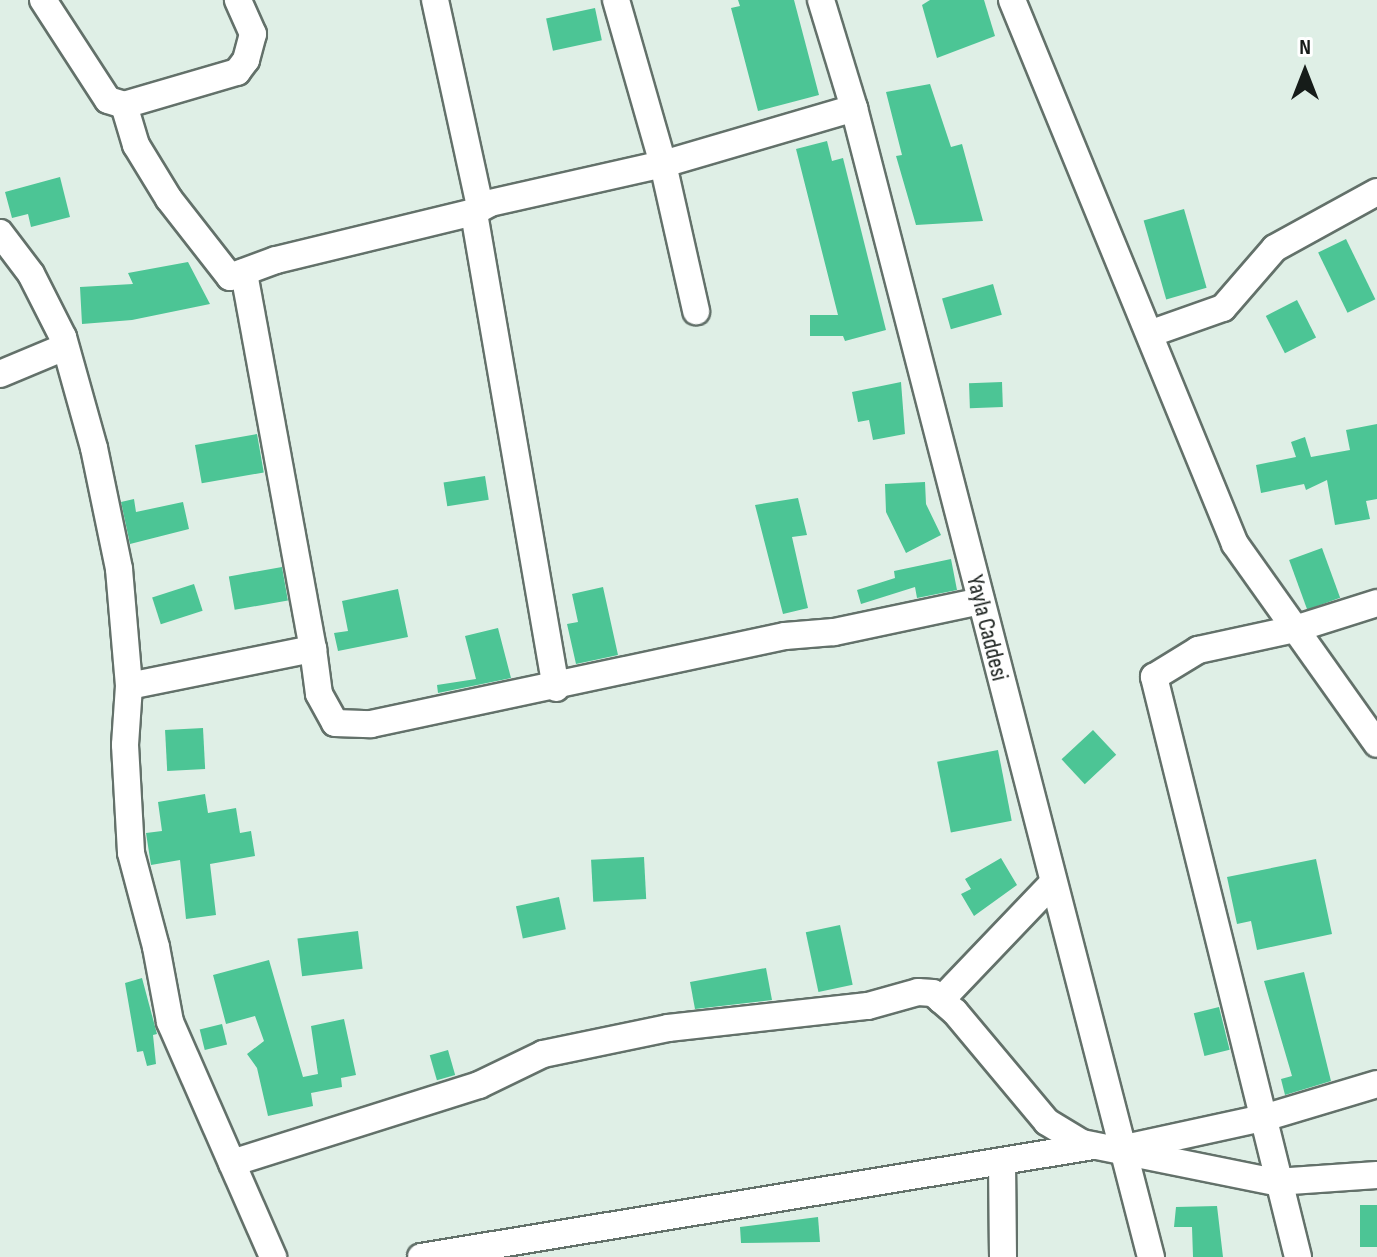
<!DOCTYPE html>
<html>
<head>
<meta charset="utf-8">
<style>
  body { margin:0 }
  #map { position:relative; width:1377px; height:1257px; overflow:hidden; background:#dfefe6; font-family:"Sofia Sans Condensed",sans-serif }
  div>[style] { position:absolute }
  .building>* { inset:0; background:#4cc595; transform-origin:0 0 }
  .roads { filter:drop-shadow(2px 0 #63716a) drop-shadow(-2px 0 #63716a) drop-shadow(0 2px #63716a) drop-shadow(0 -2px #63716a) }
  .minor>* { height:26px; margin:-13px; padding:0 13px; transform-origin:13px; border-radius:13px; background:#fff }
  span { translate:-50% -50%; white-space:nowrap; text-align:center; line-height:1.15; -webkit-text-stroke:6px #fff; paint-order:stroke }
  .street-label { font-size:24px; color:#161c19 }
  .north { position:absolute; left:1265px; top:32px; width:80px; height:80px; -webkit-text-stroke:6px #fff; paint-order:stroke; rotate:0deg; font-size:22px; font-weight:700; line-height:32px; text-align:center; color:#161c19 }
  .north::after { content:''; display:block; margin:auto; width:28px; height:36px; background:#161c19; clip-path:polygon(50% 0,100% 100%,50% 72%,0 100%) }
</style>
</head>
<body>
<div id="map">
  <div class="building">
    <div style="clip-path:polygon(738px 0,794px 0,819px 95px,758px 111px,731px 8px,740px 6px)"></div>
    <div style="clip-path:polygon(930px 0,984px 0,995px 36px,937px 58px,922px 5px)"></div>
    <div style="left:595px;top:8px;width:33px;height:50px;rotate:78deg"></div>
    <div style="clip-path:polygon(930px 84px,951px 147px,962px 144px,983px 221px,916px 225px,896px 156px,902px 155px,886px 92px)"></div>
    <div style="clip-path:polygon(827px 141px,832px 161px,843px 158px,886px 330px,845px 341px,843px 336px,810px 336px,810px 315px,838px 315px,796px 149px)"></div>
    <div style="clip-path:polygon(60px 177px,70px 217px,31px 227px,28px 214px,12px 218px,5px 192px)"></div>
    <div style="left:1184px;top:209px;width:82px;height:42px;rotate:74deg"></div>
    <div style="left:1346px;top:239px;width:67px;height:31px;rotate:64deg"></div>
    <div style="clip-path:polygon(188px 262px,210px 304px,132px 320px,82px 324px,80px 287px,133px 284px,128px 273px)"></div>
    <div style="left:993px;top:284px;width:32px;height:53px;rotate:74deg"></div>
    <div style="left:1297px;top:300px;width:42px;height:35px;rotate:63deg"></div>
    <div style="clip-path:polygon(901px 382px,905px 434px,873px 440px,869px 420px,858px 422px,852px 392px)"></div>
    <div style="left:1002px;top:382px;width:25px;height:33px;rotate:88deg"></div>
    <div style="clip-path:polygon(1377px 424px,1377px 499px,1366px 501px,1370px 519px,1335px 525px,1327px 480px,1306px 490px,1304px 484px,1261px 493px,1256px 465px,1296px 457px,1291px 442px,1305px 437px,1311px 457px,1350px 450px,1346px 430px)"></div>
    <div style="left:257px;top:434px;width:39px;height:63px;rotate:80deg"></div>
    <div style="left:485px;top:476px;width:24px;height:42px;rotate:81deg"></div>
    <div style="clip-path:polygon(925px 482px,926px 504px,941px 535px,906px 553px,886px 512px,885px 484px)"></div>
    <div style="clip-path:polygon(798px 498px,807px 535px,792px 537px,808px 608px,783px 614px,755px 505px)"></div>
    <div style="clip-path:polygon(134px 499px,136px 512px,183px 502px,189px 529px,130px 544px,121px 502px)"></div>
    <div style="left:1322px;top:548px;width:53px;height:35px;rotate:70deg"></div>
    <div style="clip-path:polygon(951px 559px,957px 590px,917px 598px,915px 587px,861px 604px,857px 590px,895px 578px,894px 571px)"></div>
    <div style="left:282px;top:567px;width:34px;height:54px;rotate:80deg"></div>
    <div style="left:194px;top:584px;width:28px;height:44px;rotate:72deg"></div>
    <div style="clip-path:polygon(603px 587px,618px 655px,576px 664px,567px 624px,578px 622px,572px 594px)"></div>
    <div style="clip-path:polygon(398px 589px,408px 637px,338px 651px,334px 633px,348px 631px,342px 601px)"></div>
    <div style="clip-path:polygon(498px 628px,511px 678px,438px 693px,437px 685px,476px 679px,465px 636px)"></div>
    <div style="left:203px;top:728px;width:41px;height:38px;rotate:87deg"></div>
    <div style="left:1093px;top:730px;width:34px;height:43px;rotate:47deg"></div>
    <div style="left:998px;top:750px;width:72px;height:62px;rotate:79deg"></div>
    <div style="clip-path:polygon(205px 794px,208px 813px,236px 808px,240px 833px,251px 831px,255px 856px,210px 864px,216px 915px,186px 919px,180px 860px,151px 865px,146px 833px,162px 831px,158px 802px)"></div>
    <div style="left:644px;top:857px;width:42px;height:53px;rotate:87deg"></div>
    <div style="clip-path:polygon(1001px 858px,1017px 885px,974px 916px,961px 894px,971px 889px,965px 879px)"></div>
    <div style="clip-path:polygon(1316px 859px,1332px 934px,1257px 950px,1251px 921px,1237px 924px,1227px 877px)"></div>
    <div style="left:559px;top:897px;width:33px;height:44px;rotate:78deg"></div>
    <div style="left:840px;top:925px;width:61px;height:35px;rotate:78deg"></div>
    <div style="left:358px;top:931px;width:38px;height:61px;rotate:83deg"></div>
    <div style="clip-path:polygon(269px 960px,303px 1077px,318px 1074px,311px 1026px,344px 1019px,356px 1075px,341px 1078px,342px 1087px,311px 1093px,313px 1106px,268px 1116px,257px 1068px,247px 1054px,264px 1041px,255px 1016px,226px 1024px,213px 975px)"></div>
    <div style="clip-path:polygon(766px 968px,772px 1000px,695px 1009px,690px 982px)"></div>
    <div style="clip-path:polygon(1304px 972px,1331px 1081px,1285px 1095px,1281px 1079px,1292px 1076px,1264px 981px)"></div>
    <div style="clip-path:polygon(142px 978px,157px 1034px,153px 1035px,156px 1064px,147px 1066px,143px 1051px,137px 1052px,125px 983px)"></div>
    <div style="left:1219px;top:1007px;width:44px;height:26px;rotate:76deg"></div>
    <div style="left:222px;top:1024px;width:21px;height:23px;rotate:76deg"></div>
    <div style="left:448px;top:1050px;width:26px;height:19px;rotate:74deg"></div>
    <div style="left:1377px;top:1205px;width:42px;height:17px;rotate:90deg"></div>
    <div style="clip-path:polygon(1217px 1206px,1223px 1257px,1193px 1257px,1192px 1227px,1174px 1227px,1176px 1207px)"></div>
    <div style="clip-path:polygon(818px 1217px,820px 1242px,741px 1243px,740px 1227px)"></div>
  </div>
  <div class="roads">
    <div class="minor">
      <div style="left:43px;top:0;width:119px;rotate:57deg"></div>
      <div style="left:108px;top:100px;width:17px;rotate:17deg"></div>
      <div style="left:124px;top:105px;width:118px;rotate:-16.3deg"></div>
      <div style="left:237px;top:72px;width:15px;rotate:-53deg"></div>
      <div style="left:246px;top:60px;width:27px;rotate:-75deg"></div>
      <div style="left:253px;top:34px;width:37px;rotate:-114deg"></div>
      <div style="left:435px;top:0;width:212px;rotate:77.7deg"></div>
      <div style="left:616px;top:0;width:171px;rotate:74deg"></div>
      <div style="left:663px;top:164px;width:151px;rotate:77.3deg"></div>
      <div style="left:821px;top:0;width:113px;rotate:73deg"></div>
      <div style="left:854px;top:108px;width:1187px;rotate:75.51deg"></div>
      <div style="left:1012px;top:0;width:588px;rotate:67.71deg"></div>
      <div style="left:1235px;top:544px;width:245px;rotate:54.6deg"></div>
      <div style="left:124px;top:105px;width:42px;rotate:73.3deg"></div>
      <div style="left:136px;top:145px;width:63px;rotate:58.6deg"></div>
      <div style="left:169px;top:199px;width:99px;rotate:52deg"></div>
      <div style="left:230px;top:277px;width:49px;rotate:-20.3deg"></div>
      <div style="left:276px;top:260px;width:204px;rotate:-13.6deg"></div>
      <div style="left:0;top:233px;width:51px;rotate:52.9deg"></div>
      <div style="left:31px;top:274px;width:71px;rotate:63.1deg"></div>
      <div style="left:63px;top:337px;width:115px;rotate:74.4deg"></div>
      <div style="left:94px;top:448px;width:124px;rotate:78.3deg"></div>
      <div style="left:119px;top:569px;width:117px;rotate:85.1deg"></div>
      <div style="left:129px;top:686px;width:59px;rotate:93.9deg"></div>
      <div style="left:125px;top:745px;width:108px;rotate:86.8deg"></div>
      <div style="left:131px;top:853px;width:97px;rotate:75.1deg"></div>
      <div style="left:156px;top:947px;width:76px;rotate:79.4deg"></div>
      <div style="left:170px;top:1022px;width:257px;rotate:66.3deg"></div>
      <div style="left:1152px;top:333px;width:75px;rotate:-19.4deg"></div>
      <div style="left:1223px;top:308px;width:79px;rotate:-49.1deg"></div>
      <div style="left:1275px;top:248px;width:116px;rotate:-28.8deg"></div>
      <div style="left:0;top:374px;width:70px;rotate:-22.6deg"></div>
      <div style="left:313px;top:649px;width:45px;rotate:82.4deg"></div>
      <div style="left:319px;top:694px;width:33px;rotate:61deg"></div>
      <div style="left:335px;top:723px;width:36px;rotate:2deg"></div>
      <div style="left:371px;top:724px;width:423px;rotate:-12deg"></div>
      <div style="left:785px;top:636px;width:49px;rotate:-4.7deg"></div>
      <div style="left:834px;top:632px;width:150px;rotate:-11.9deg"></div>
      <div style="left:129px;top:686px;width:188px;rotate:-11.4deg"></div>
      <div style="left:313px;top:649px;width:383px;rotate:-100.4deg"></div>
      <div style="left:556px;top:688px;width:483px;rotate:-99.8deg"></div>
      <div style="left:474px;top:212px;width:18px;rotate:-29deg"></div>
      <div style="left:490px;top:203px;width:177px;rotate:-12.7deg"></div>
      <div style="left:663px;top:164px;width:199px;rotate:-16.3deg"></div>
      <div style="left:941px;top:1000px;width:162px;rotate:-46.3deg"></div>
      <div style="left:1125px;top:1148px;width:145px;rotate:-12.3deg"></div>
      <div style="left:1267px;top:1117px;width:115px;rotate:-16.7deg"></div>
      <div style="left:1002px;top:1161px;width:96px;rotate:89.4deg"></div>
      <div style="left:232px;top:1163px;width:259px;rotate:-17.5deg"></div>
      <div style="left:479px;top:1085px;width:71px;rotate:-25.8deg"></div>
      <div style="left:543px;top:1054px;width:128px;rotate:-11.7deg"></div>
      <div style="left:668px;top:1028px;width:201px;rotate:-6.3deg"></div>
      <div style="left:868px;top:1006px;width:52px;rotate:-15.6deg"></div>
      <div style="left:918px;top:992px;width:15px;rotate:4deg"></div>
      <div style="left:933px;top:993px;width:29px;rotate:41deg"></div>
      <div style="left:955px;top:1012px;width:143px;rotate:50.1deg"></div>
      <div style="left:1047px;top:1122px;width:41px;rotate:31deg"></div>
      <div style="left:1082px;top:1143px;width:198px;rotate:11.4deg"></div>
      <div style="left:1276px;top:1182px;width:101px;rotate:-4deg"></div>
      <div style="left:421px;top:1257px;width:681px;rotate:-9.38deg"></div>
      <div style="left:1298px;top:1257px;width:598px;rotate:-103.94deg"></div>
      <div style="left:1154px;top:677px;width:52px;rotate:-31.5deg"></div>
      <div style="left:1198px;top:650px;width:99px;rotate:-12.2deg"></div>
      <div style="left:1295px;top:629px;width:86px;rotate:-17.6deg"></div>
    </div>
  </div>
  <div class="street-label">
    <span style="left:987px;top:628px;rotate:76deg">Yayla Caddesi</span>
  </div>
  <div class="north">N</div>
</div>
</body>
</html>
